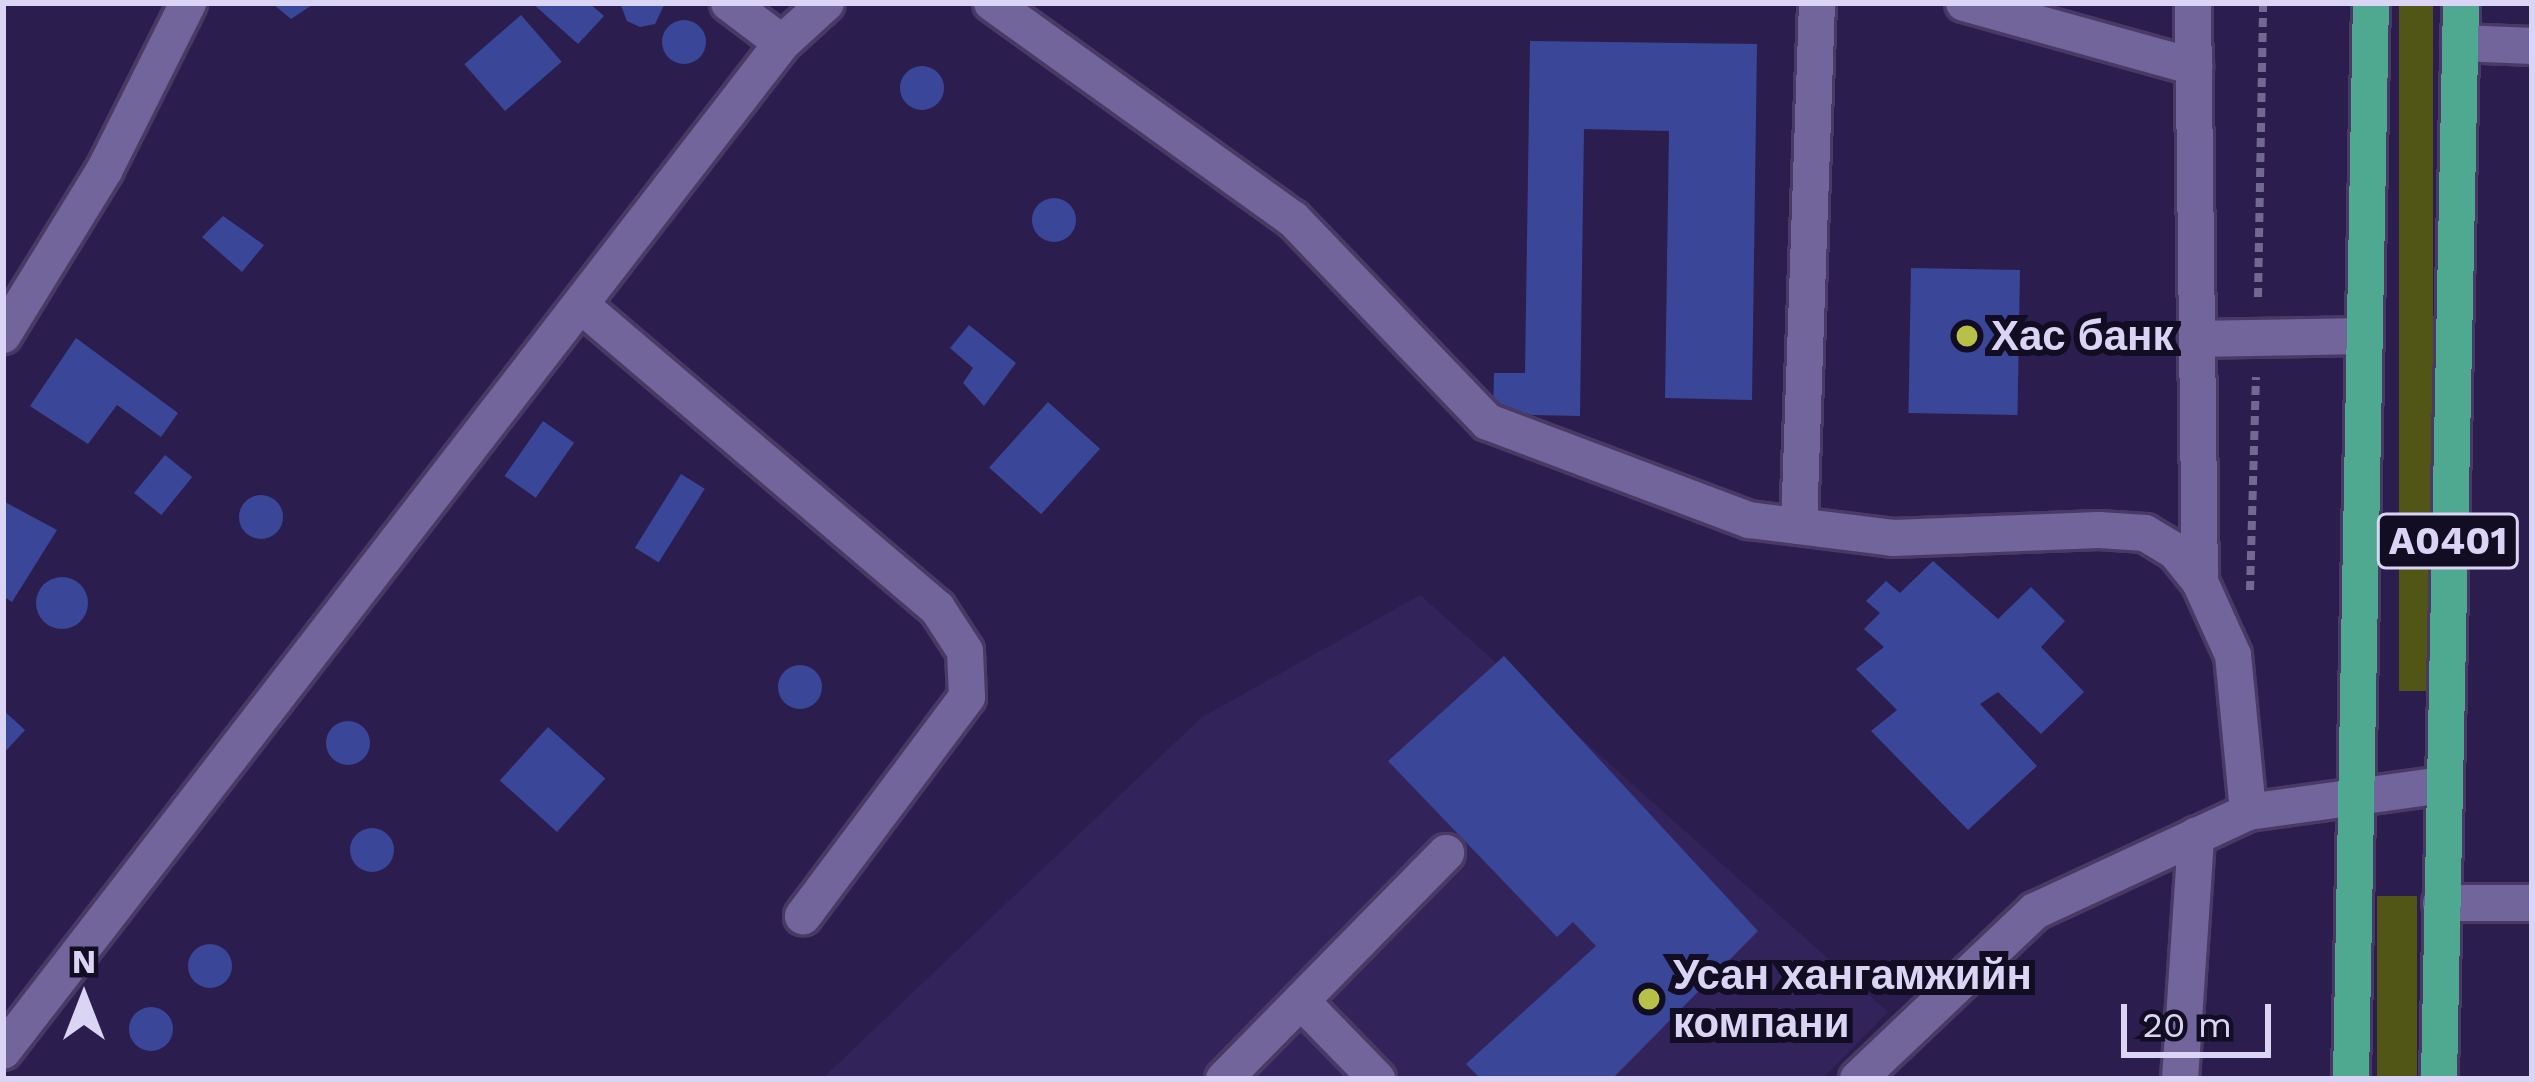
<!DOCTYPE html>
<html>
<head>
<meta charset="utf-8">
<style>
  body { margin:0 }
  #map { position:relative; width:2535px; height:1082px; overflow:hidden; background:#2b1e4e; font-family:"Work Sans",sans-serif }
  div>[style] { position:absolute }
  .built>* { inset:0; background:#33235b }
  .green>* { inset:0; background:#515516; transform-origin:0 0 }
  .building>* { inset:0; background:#3a4698; transform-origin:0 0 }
  .round { border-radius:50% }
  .path>* { height:8px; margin-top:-4px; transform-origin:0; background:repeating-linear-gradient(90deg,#726992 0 9px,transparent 0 15px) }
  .roads { filter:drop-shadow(3px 0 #483a64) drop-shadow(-3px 0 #483a64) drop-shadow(0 3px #483a64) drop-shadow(0 -3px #483a64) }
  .minor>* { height:36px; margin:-18px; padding:0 18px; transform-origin:18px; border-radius:18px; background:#71659c }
  .highway>* { height:36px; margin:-18px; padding:0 18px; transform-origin:18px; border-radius:18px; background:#4ea990 }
  .dots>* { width:33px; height:33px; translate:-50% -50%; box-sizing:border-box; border:6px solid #120d22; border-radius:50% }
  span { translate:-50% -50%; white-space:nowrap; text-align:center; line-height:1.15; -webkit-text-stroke:12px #120d22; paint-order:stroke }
  .shield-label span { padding:3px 9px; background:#120d22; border:3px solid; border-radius:9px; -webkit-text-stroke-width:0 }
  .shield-label { font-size:39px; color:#dad5f4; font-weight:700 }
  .poi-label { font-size:42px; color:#dad5f4; font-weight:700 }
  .left { translate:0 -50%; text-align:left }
  .frame { position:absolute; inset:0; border:6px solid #dad5f4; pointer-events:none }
  .north { position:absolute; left:24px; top:938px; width:120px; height:120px; -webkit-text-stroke:9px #120d22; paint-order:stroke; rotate:0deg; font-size:33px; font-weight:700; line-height:48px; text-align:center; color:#dad5f4 }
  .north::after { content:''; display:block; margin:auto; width:42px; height:54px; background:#dad5f4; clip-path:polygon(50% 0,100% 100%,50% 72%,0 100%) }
  .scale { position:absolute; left:2121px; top:1004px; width:150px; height:54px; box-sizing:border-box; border:6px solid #dad5f4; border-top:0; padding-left:15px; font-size:36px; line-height:42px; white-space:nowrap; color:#dad5f4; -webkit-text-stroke:9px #120d22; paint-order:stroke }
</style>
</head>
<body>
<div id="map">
  <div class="built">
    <div style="clip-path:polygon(1420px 595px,1888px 1012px,1822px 1079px,822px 1079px,1201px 718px)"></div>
  </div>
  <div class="green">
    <div style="left:2399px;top:3px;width:34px;height:688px"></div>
    <div style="left:2377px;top:896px;width:40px;height:183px"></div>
  </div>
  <div class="building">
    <div style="clip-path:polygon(272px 3px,315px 3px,291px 19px)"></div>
    <div style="clip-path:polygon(532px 3px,589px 3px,604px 16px,578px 44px)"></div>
    <div style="clip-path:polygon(620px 3px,665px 3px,655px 24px,640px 27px,627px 21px)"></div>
    <div style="left:521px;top:15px;width:62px;height:75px;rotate:49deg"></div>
    <div class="round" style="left:662px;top:20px;width:44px;height:44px"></div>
    <div style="clip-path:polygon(1530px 41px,1757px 44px,1752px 400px,1665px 398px,1669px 131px,1584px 129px,1580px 416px,1493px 414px,1494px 373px,1525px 373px)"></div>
    <div class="round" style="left:900px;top:66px;width:44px;height:44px"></div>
    <div class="round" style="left:1032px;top:198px;width:44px;height:44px"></div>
    <div style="clip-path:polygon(223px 216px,264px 245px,242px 272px,202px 237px)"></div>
    <div style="left:1911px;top:268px;width:109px;height:145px;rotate:1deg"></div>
    <div style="clip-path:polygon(969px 325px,1016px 363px,984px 406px,963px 383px,973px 368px,950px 348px)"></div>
    <div style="clip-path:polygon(76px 338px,178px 413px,161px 437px,117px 405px,88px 444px,30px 406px)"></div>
    <div style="left:1048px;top:402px;width:70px;height:88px;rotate:42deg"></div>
    <div style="left:543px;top:421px;width:38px;height:67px;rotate:35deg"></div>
    <div style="left:165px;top:455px;width:35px;height:49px;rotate:39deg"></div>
    <div style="left:681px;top:474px;width:28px;height:87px;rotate:32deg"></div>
    <div class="round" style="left:239px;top:495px;width:44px;height:44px"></div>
    <div style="clip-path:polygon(3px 501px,57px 530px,12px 602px,3px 596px)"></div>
    <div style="clip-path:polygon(1933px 561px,1998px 619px,2031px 587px,2065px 621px,2041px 647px,2084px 692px,2041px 734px,1998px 692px,1980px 704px,2037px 766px,1968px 830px,1871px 731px,1897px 710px,1856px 669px,1884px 647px,1864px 629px,1880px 613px,1866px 601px,1886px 581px,1900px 593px)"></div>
    <div class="round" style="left:36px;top:577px;width:52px;height:52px"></div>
    <div style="clip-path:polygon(1504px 656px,1758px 931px,1612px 1079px,1481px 1079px,1466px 1064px,1596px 946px,1573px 922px,1557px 937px,1388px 761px)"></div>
    <div class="round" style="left:778px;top:665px;width:44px;height:44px"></div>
    <div style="clip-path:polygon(3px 710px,25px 730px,3px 754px)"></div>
    <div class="round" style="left:326px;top:721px;width:44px;height:44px"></div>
    <div style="left:548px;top:727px;width:77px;height:72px;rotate:42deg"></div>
    <div class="round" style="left:350px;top:828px;width:44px;height:44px"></div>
    <div class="round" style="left:188px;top:944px;width:44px;height:44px"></div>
    <div class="round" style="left:129px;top:1007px;width:44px;height:44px"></div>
  </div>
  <div class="path">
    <div style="left:2258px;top:297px;width:294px;rotate:-89deg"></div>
    <div style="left:2250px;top:590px;width:213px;rotate:-88.4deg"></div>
  </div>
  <div class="roads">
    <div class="minor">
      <div style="left:729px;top:3px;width:66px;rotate:37deg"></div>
      <div style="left:992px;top:3px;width:370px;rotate:35.7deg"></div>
      <div style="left:1293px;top:219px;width:281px;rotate:46.2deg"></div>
      <div style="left:1488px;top:422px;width:279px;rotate:20.6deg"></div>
      <div style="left:1749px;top:520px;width:145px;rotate:7.1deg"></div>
      <div style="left:1893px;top:538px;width:206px;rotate:-2.2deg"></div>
      <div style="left:2099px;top:530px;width:46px;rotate:3.7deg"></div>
      <div style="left:2145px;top:533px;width:35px;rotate:31deg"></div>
      <div style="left:2175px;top:551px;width:40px;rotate:51deg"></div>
      <div style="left:2200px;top:582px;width:80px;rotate:65.7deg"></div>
      <div style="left:2233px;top:655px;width:158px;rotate:84.5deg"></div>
      <div style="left:1964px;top:3px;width:239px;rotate:15.5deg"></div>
      <div style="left:2193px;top:3px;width:579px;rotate:89.31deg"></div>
      <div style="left:2460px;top:43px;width:72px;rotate:2.4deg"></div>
      <div style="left:582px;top:306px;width:466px;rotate:40.4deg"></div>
      <div style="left:937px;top:608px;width:51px;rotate:56.9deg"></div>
      <div style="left:965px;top:651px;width:46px;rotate:87.5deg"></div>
      <div style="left:967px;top:697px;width:274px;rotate:126.8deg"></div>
      <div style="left:3px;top:335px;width:193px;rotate:-58.4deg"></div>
      <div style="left:104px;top:171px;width:188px;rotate:-63.4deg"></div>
      <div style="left:2197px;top:339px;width:166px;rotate:-1deg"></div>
      <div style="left:1799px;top:526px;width:523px;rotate:-88.03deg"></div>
      <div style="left:2441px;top:903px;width:91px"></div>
      <div style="left:1301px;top:1001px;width:109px;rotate:45.7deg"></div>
      <div style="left:3px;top:1051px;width:1274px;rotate:-52.3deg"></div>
      <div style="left:782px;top:43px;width:59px;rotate:-42.3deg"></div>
      <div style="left:1224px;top:1079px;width:317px;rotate:-45.5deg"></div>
      <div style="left:1858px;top:1079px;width:244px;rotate:-43.5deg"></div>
      <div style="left:2035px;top:911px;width:235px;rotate:-24.9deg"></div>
      <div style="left:2248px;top:812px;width:196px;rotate:-7.9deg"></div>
      <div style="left:2180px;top:1079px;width:244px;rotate:-86.2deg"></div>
    </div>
    <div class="highway">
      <div style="left:2351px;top:1079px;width:1076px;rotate:-88.94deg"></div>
      <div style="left:2439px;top:1079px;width:1076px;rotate:-88.83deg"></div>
    </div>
  </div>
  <div class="dots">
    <div style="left:1967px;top:336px;background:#b8c147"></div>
    <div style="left:1649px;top:999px;background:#b8c147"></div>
  </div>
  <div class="shield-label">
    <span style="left:2448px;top:541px">A0401</span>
  </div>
  <div class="poi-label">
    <span class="left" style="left:1991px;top:336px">Хас банк</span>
    <span class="left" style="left:1673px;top:999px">Усан хангамжийн<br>компани</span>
  </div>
  <div class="frame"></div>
  <div class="north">N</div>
  <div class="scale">20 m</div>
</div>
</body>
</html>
